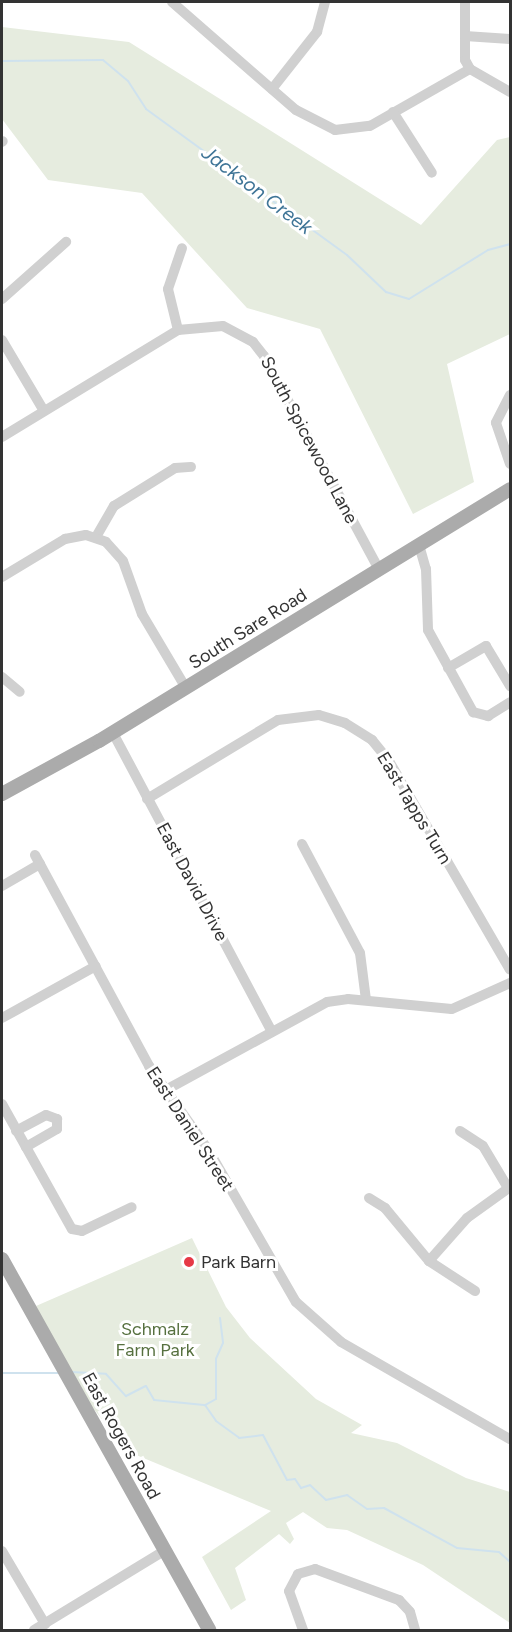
<!DOCTYPE html>
<html>
<head>
<meta charset="utf-8">
<style>
  body { margin:0 }
  #map { position:relative; width:512px; height:1632px; overflow:hidden; background:#fff; font-family:Figtree,sans-serif }
  div>[style] { position:absolute }
  .green>* { inset:0; background:#e6ecdf }
  .stream>* { height:2px; margin:-1px; padding:0 1px; transform-origin:1px; border-radius:1px; background:#cfe2ee }
  .minor>* { height:10px; margin:-5px; padding:0 5px; transform-origin:5px; border-radius:5px; background:#d0d0d0 }
  .major>* { height:14px; margin:-7px; padding:0 7px; transform-origin:7px; border-radius:7px; background:#ababab }
  .dots>* { width:16px; height:16px; translate:-50% -50%; box-sizing:border-box; border:3px solid #fff; border-radius:50% }
  span { translate:-50% -50%; white-space:nowrap; text-align:center; line-height:1.15; -webkit-text-stroke:6px #fff; paint-order:stroke }
  .street-label { font-size:18px; color:#333 }
  .poi-label { font-size:18px; color:#333 }
  .left { translate:0 -50%; text-align:left }
  .park-label { font-size:18px; color:#56703f }
  .water-label { font-size:20px; color:#3f7597; font-style:italic }
  .frame { position:absolute; inset:0; border:3px solid #333; pointer-events:none }
</style>
</head>
<body>
<div id="map">
  <div class="green">
    <div style="clip-path:polygon(2px 27px,129px 42px,421px 225px,497px 140px,510px 137px,510px 334px,447px 364px,474px 482px,413px 514px,320px 329px,247px 308px,142px 193px,48px 180px,2px 119px)"></div>
    <div style="clip-path:polygon(192px 1238px,226px 1307px,250px 1338px,316px 1399px,362px 1425px,351px 1433px,397px 1443px,466px 1478px,510px 1492px,510px 1623px,423px 1565px,347px 1530px,327px 1528px,303px 1512px,286px 1523px,294px 1539px,290px 1544px,279px 1534px,235px 1568px,246px 1600px,231px 1610px,202px 1557px,271px 1511px,129px 1452px,69px 1379px,36px 1306px)"></div>
  </div>
  <div class="stream">
    <div style="left:2px;top:61px;width:101px;rotate:-0.6deg"></div>
    <div style="left:103px;top:60px;width:33px;rotate:40deg"></div>
    <div style="left:128px;top:81px;width:33px;rotate:57deg"></div>
    <div style="left:146px;top:109px;width:248px;rotate:36deg"></div>
    <div style="left:347px;top:255px;width:54px;rotate:43.5deg"></div>
    <div style="left:386px;top:292px;width:24px;rotate:17deg"></div>
    <div style="left:409px;top:299px;width:93px;rotate:-31.8deg"></div>
    <div style="left:488px;top:250px;width:23px;rotate:-15deg"></div>
    <div style="left:220px;top:1318px;width:25px;rotate:83deg"></div>
    <div style="left:223px;top:1343px;width:17px;rotate:114deg"></div>
    <div style="left:216px;top:1359px;width:40px;rotate:90deg"></div>
    <div style="left:216px;top:1399px;width:13px;rotate:151deg"></div>
    <div style="left:205px;top:1405px;width:19px;rotate:55deg"></div>
    <div style="left:216px;top:1421px;width:29px;rotate:36deg"></div>
    <div style="left:239px;top:1438px;width:24px;rotate:-7deg"></div>
    <div style="left:263px;top:1435px;width:51px;rotate:61.9deg"></div>
    <div style="left:287px;top:1480px;width:8px;rotate:-7deg"></div>
    <div style="left:295px;top:1479px;width:11px;rotate:56deg"></div>
    <div style="left:301px;top:1488px;width:9px;rotate:-18deg"></div>
    <div style="left:310px;top:1485px;width:22px;rotate:43deg"></div>
    <div style="left:326px;top:1500px;width:22px;rotate:-13deg"></div>
    <div style="left:347px;top:1495px;width:24px;rotate:35deg"></div>
    <div style="left:367px;top:1509px;width:17px;rotate:-3deg"></div>
    <div style="left:384px;top:1508px;width:83px;rotate:28.7deg"></div>
    <div style="left:457px;top:1548px;width:42px;rotate:5.4deg"></div>
    <div style="left:499px;top:1552px;width:15px;rotate:42deg"></div>
    <div style="left:71px;top:1372px;width:35px;rotate:3deg"></div>
    <div style="left:106px;top:1374px;width:30px;rotate:48deg"></div>
    <div style="left:126px;top:1396px;width:22px;rotate:-27deg"></div>
    <div style="left:146px;top:1386px;width:16px;rotate:60deg"></div>
    <div style="left:154px;top:1400px;width:50px;rotate:5.7deg"></div>
    <div style="left:2px;top:1373px;width:56px"></div>
  </div>
  <div class="minor">
    <div style="left:172px;top:2px;width:164px;rotate:41.1deg"></div>
    <div style="left:296px;top:110px;width:44px;rotate:27.1deg"></div>
    <div style="left:335px;top:130px;width:35px;rotate:-7deg"></div>
    <div style="left:370px;top:126px;width:115px;rotate:-29.7deg"></div>
    <div style="left:465px;top:2px;width:58px;rotate:90deg"></div>
    <div style="left:465px;top:60px;width:10px;rotate:61deg"></div>
    <div style="left:470px;top:69px;width:46px;rotate:29.9deg"></div>
    <div style="left:465px;top:36px;width:45px;rotate:3.8deg"></div>
    <div style="left:272px;top:89px;width:73px;rotate:-51.7deg"></div>
    <div style="left:317px;top:32px;width:31px;rotate:-75deg"></div>
    <div style="left:393px;top:112px;width:72px;rotate:57.4deg"></div>
    <div style="left:2px;top:142px;width:1px;rotate:-45deg"></div>
    <div style="left:2px;top:299px;width:86px;rotate:-41.7deg"></div>
    <div style="left:178px;top:330px;width:42px;rotate:-103.7deg"></div>
    <div style="left:168px;top:289px;width:43px;rotate:-71.1deg"></div>
    <div style="left:2px;top:340px;width:82px;rotate:59.4deg"></div>
    <div style="left:510px;top:395px;width:31px;rotate:117deg"></div>
    <div style="left:496px;top:423px;width:43px;rotate:71.1deg"></div>
    <div style="left:2px;top:437px;width:206px;rotate:-31.3deg"></div>
    <div style="left:178px;top:330px;width:45px;rotate:-5.1deg"></div>
    <div style="left:223px;top:326px;width:34px;rotate:28deg"></div>
    <div style="left:253px;top:342px;width:18px;rotate:52deg"></div>
    <div style="left:264px;top:356px;width:243px;rotate:61.7deg"></div>
    <div style="left:96px;top:537px;width:36px;rotate:-60deg"></div>
    <div style="left:114px;top:506px;width:72px;rotate:-31.9deg"></div>
    <div style="left:175px;top:468px;width:16px;rotate:-4deg"></div>
    <div style="left:419px;top:545px;width:25px;rotate:74deg"></div>
    <div style="left:426px;top:569px;width:61px;rotate:88.1deg"></div>
    <div style="left:428px;top:630px;width:94px;rotate:61.2deg"></div>
    <div style="left:473px;top:712px;width:16px;rotate:15deg"></div>
    <div style="left:488px;top:716px;width:26px;rotate:-32deg"></div>
    <div style="left:2px;top:577px;width:74px;rotate:-31.1deg"></div>
    <div style="left:65px;top:539px;width:21px;rotate:-11deg"></div>
    <div style="left:86px;top:535px;width:21px;rotate:19deg"></div>
    <div style="left:106px;top:542px;width:25px;rotate:48deg"></div>
    <div style="left:123px;top:561px;width:56px;rotate:70.3deg"></div>
    <div style="left:142px;top:614px;width:86px;rotate:59.3deg"></div>
    <div style="left:448px;top:668px;width:44px;rotate:-30.1deg"></div>
    <div style="left:486px;top:646px;width:47px;rotate:59deg"></div>
    <div style="left:2px;top:677px;width:23px;rotate:40deg"></div>
    <div style="left:113px;top:733px;width:336px;rotate:62deg"></div>
    <div style="left:147px;top:799px;width:153px;rotate:-31.1deg"></div>
    <div style="left:278px;top:720px;width:41px;rotate:-7deg"></div>
    <div style="left:319px;top:715px;width:27px;rotate:17deg"></div>
    <div style="left:345px;top:723px;width:32px;rotate:32deg"></div>
    <div style="left:372px;top:740px;width:27px;rotate:51deg"></div>
    <div style="left:389px;top:761px;width:241px;rotate:59.9deg"></div>
    <div style="left:302px;top:844px;width:123px;rotate:62deg"></div>
    <div style="left:360px;top:953px;width:47px;rotate:82.7deg"></div>
    <div style="left:35px;top:855px;width:240px;rotate:61.6deg"></div>
    <div style="left:149px;top:1066px;width:104px;rotate:54.8deg"></div>
    <div style="left:209px;top:1151px;width:174px;rotate:60.1deg"></div>
    <div style="left:296px;top:1302px;width:60px;rotate:41.6deg"></div>
    <div style="left:341px;top:1342px;width:195px;rotate:29.9deg"></div>
    <div style="left:2px;top:886px;width:44px;rotate:-30.1deg"></div>
    <div style="left:2px;top:1018px;width:107px;rotate:-29deg"></div>
    <div style="left:164px;top:1091px;width:186px;rotate:-28.6deg"></div>
    <div style="left:327px;top:1002px;width:21px;rotate:-8deg"></div>
    <div style="left:348px;top:999px;width:104px;rotate:5.5deg"></div>
    <div style="left:452px;top:1009px;width:64px;rotate:-24.1deg"></div>
    <div style="left:2px;top:1104px;width:143px;rotate:60.8deg"></div>
    <div style="left:72px;top:1229px;width:10px;rotate:11deg"></div>
    <div style="left:82px;top:1231px;width:55px;rotate:-25.6deg"></div>
    <div style="left:16px;top:1131px;width:34px;rotate:-28deg"></div>
    <div style="left:46px;top:1115px;width:12px;rotate:20deg"></div>
    <div style="left:57px;top:1119px;width:10px;rotate:90deg"></div>
    <div style="left:57px;top:1129px;width:36px;rotate:150deg"></div>
    <div style="left:460px;top:1131px;width:27px;rotate:33deg"></div>
    <div style="left:483px;top:1146px;width:49px;rotate:59.2deg"></div>
    <div style="left:369px;top:1198px;width:19px;rotate:32deg"></div>
    <div style="left:385px;top:1208px;width:69px;rotate:50.3deg"></div>
    <div style="left:429px;top:1261px;width:55px;rotate:33.1deg"></div>
    <div style="left:429px;top:1261px;width:57px;rotate:-48.5deg"></div>
    <div style="left:467px;top:1218px;width:53px;rotate:-35.8deg"></div>
    <div style="left:2px;top:1551px;width:85px;rotate:59.5deg"></div>
    <div style="left:34px;top:1630px;width:152px;rotate:-31.3deg"></div>
    <div style="left:303px;top:1630px;width:41px;rotate:-109.7deg"></div>
    <div style="left:289px;top:1591px;width:19px;rotate:-62deg"></div>
    <div style="left:298px;top:1574px;width:18px;rotate:-16deg"></div>
    <div style="left:315px;top:1569px;width:90px;rotate:20.3deg"></div>
    <div style="left:399px;top:1600px;width:16px;rotate:47deg"></div>
    <div style="left:410px;top:1612px;width:19px;rotate:74deg"></div>
  </div>
  <div class="major">
    <div style="left:2px;top:794px;width:111px;rotate:-28.7deg"></div>
    <div style="left:99px;top:741px;width:482px;rotate:-31.5deg"></div>
    <div style="left:2px;top:1259px;width:425px;rotate:60.8deg"></div>
  </div>
  <div class="dots">
    <div style="left:189px;top:1262px;background:#e63946"></div>
  </div>
  <div class="street-label">
    <span style="left:309px;top:440px;rotate:62deg">South Spicewood Lane</span>
    <span style="left:248px;top:629px;rotate:-32deg">South Sare Road</span>
    <span style="left:414px;top:808px;rotate:59deg">East Tapps Turn</span>
    <span style="left:192px;top:882px;rotate:62deg">East David Drive</span>
    <span style="left:190px;top:1129px;rotate:57deg">East Daniel Street</span>
    <span style="left:121px;top:1436px;rotate:61deg">East Rogers Road</span>
  </div>
  <div class="poi-label">
    <span class="left" style="left:201px;top:1262px">Park Barn</span>
  </div>
  <div class="park-label">
    <span style="left:155px;top:1340px">Schmalz<br>Farm Park</span>
  </div>
  <div class="water-label">
    <span style="left:257px;top:190px;rotate:37deg">Jackson Creek</span>
  </div>
  <div class="frame"></div>
</div>
</body>
</html>
